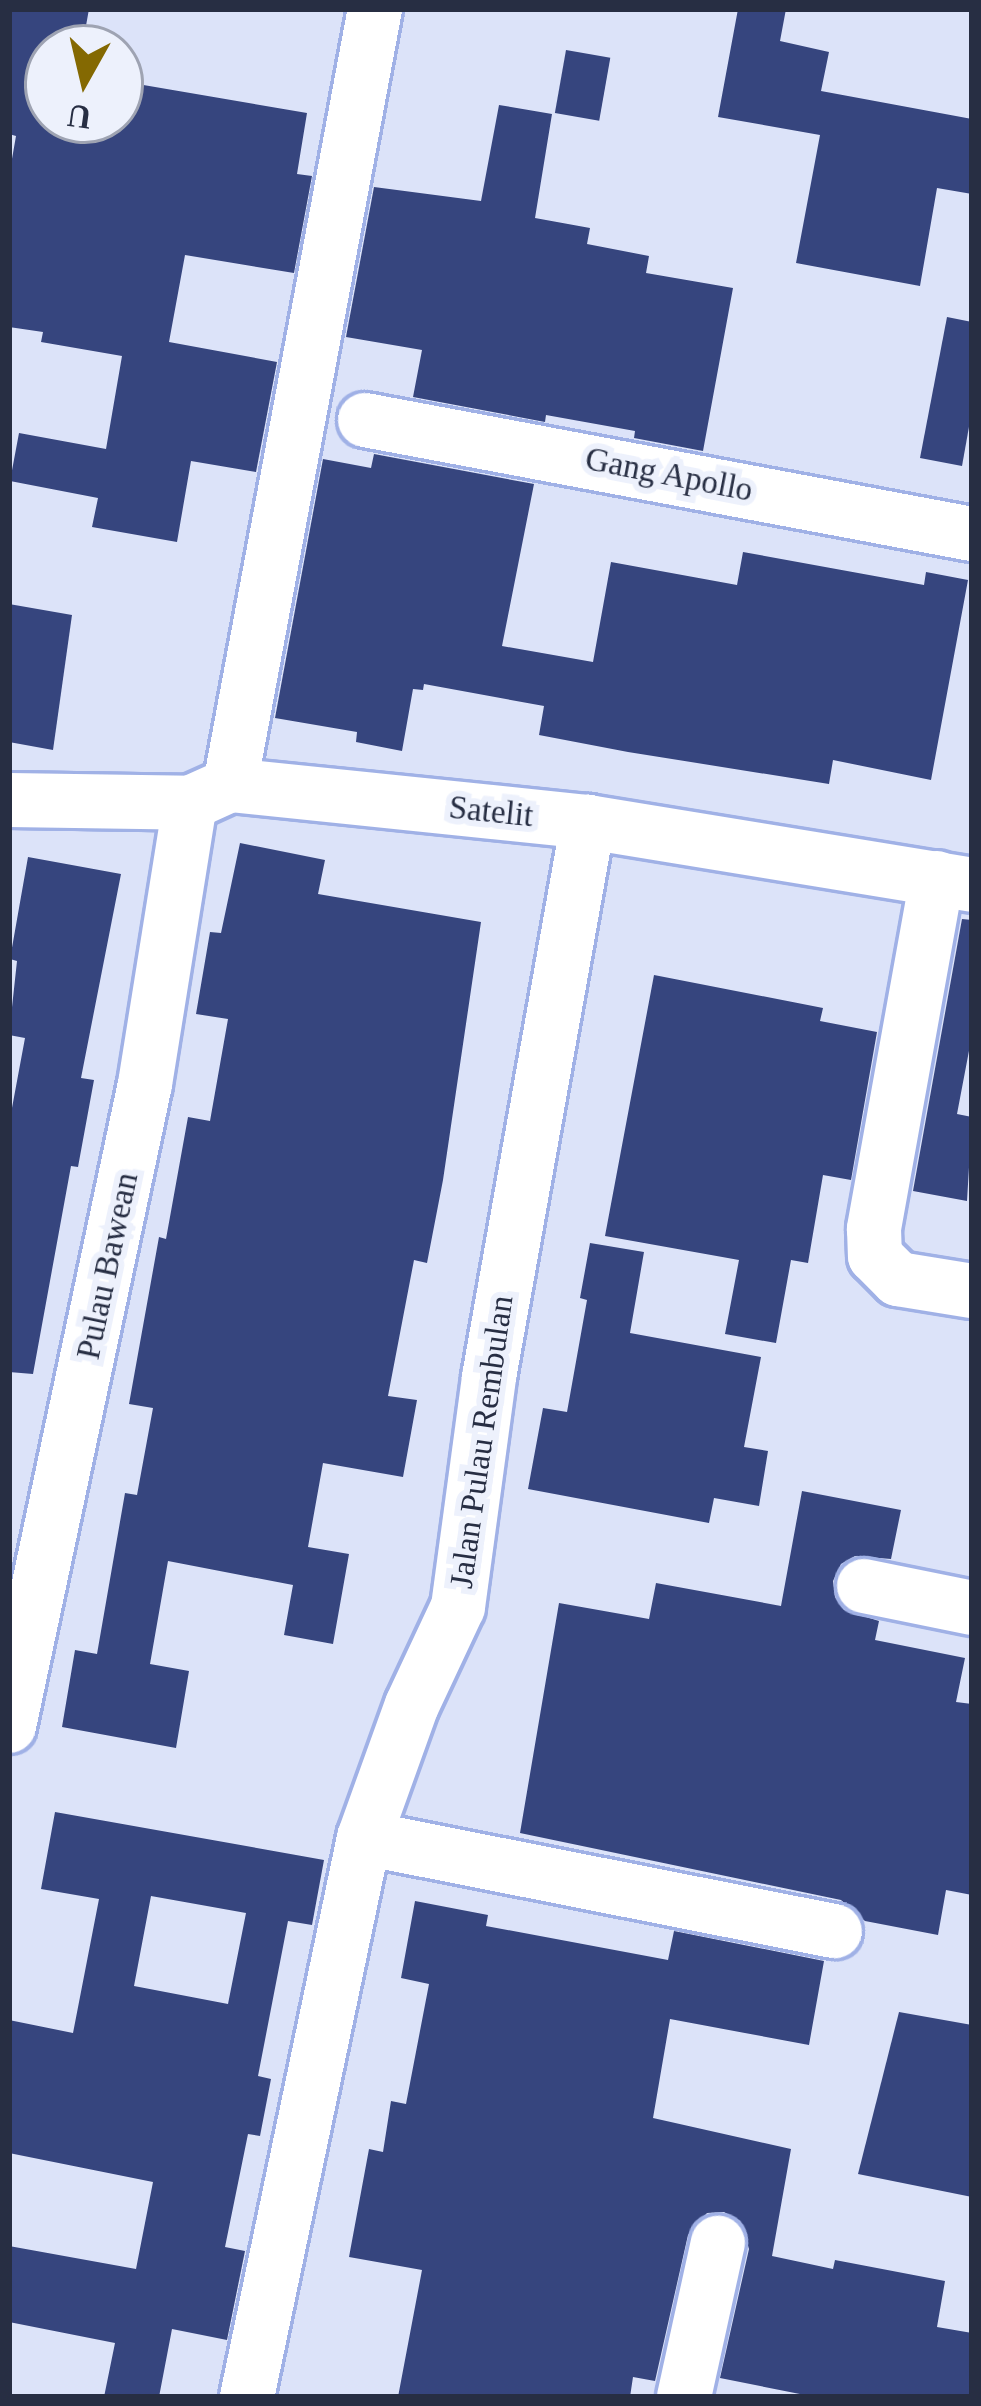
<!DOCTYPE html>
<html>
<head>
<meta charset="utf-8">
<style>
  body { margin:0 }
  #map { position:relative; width:981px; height:2406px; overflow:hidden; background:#dce3f9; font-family:Georgia,serif }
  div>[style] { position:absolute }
  .building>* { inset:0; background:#36457e; transform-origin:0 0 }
  .roads { filter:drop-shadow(3px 0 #a0b1e6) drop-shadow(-3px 0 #a0b1e6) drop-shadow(0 3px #a0b1e6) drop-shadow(0 -3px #a0b1e6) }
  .minor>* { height:54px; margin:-27px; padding:0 27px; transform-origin:27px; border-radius:27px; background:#fff }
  span { translate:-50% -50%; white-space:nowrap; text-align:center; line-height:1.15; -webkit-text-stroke:12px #edf1fc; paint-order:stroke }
  .street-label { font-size:33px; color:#272e43 }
  .frame { position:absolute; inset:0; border:12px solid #272e43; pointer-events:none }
  .north { position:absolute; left:24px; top:24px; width:120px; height:120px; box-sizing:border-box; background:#edf1fc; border:3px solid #9ea3b2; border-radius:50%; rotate:188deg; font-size:33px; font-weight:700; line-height:48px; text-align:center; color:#272e43 }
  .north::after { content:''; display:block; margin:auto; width:42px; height:54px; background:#846902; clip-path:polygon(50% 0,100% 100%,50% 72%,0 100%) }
</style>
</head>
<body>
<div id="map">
  <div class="building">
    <div style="clip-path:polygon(9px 9px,89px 9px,82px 48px,48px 48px,48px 120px,120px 120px,120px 81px,307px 113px,297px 174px,312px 176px,294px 273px,185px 255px,169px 342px,277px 362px,256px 472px,191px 461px,177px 542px,92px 527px,98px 498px,10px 481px,19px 433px,106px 449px,122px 356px,41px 342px,43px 332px,9px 327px,9px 176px,16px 136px,9px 134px)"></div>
    <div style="clip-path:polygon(738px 9px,786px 9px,780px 41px,829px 52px,821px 91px,972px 119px,972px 194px,937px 188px,920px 286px,796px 263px,820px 135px,718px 117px)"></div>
    <div style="left:566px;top:50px;width:45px;height:64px;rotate:10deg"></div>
    <div style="clip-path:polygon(499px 105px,552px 114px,535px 218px,590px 228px,587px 244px,649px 256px,646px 273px,733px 288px,703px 451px,634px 438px,635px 431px,546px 415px,545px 422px,413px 397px,422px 350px,346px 337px,374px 187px,481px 201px)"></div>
    <div style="clip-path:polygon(947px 317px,972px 322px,972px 410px,962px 466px,920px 458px)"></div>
    <div style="clip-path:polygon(374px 454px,534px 484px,502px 646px,593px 662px,611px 562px,737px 585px,743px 552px,924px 585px,926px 572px,968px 580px,931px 780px,833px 760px,829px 784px,628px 752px,539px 735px,544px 706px,424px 684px,423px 690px,413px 689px,402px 751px,356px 742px,357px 732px,275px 718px,323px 459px,371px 468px)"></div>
    <div style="clip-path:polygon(9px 604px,72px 615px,53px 750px,9px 742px)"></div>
    <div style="clip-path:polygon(240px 843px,325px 860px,318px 894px,481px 922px,443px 1180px,427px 1263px,414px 1260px,388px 1396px,417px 1400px,403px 1477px,323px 1463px,308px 1547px,349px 1554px,333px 1644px,284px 1635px,293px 1585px,168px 1561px,150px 1664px,189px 1671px,176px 1748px,62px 1727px,75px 1650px,97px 1654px,125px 1493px,137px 1495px,153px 1408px,129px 1404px,159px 1237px,166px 1239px,188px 1117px,210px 1121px,228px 1019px,196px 1014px,210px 932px,221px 933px)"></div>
    <div style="clip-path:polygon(28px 857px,121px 874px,81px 1078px,94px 1080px,78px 1167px,71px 1166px,33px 1374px,9px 1372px,9px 1124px,25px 1038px,9px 1035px,17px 961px,10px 959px)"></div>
    <div style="clip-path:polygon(962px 919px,972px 920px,972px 1035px,957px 1114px,972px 1117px,967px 1201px,913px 1191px)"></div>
    <div style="clip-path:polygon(654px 975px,823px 1008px,820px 1021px,877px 1032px,851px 1180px,823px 1175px,808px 1263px,791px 1260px,776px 1343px,725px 1334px,739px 1260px,605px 1236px)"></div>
    <div style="clip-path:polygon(590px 1243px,644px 1252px,630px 1333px,761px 1357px,744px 1447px,768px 1451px,759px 1506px,714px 1498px,709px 1523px,528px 1489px,543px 1408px,567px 1412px,587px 1300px,580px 1298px)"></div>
    <div style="clip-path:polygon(802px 1491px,901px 1510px,891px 1559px,855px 1556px,841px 1564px,833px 1581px,835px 1597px,844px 1610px,879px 1621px,875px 1640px,965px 1658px,956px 1702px,972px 1704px,972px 1895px,946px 1890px,938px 1935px,865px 1921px,841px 1900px,520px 1833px,559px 1603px,649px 1619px,656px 1583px,781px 1606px)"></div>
    <div style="clip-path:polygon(evenodd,55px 1812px,324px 1860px,312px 1925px,288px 1921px,258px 2076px,271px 2079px,260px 2136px,248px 2134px,225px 2247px,245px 2251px,227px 2340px,172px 2329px,159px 2397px,104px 2397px,115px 2343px,9px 2322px,9px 2246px,136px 2269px,153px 2182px,9px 2153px,9px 2020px,73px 2033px,99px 1899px,41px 1889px,55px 1812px,151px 1896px,246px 1913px,228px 2004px,134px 1986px,151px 1896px)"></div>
    <div style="clip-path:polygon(415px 1901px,488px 1915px,486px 1926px,668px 1960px,674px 1931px,824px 1961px,809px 2045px,670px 2019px,653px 2118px,791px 2149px,772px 2256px,833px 2269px,835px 2260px,945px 2281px,937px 2327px,972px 2333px,972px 2397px,815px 2397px,720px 2378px,749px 2249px,740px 2221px,724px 2212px,707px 2213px,688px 2235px,655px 2381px,633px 2377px,630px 2397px,398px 2397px,422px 2270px,349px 2257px,369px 2149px,383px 2152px,391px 2101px,406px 2104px,429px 1984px,401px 1978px)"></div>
    <div style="clip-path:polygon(899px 2012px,972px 2025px,972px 2197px,858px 2174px)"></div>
  </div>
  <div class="roads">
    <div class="minor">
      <div style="left:365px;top:420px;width:618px;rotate:10.64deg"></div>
      <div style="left:230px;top:785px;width:789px;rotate:-79.42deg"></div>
      <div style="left:9px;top:800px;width:181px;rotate:0.9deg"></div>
      <div style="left:190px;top:803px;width:44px;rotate:-24.2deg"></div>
      <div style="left:230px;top:785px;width:360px;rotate:5.9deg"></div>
      <div style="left:588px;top:822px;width:389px;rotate:9.3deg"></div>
      <div style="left:937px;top:878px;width:357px;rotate:100.2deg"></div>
      <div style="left:874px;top:1229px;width:27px;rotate:88deg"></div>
      <div style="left:875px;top:1256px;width:33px;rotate:45deg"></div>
      <div style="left:898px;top:1279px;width:75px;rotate:9.2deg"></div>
      <div style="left:864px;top:1586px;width:110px;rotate:11.5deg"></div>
      <div style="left:9px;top:1726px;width:656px;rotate:-78.04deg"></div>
      <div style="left:145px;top:1084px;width:285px;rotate:-80.9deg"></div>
      <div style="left:364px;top:1838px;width:480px;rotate:11.2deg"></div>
      <div style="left:247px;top:2397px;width:571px;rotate:-78.18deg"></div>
      <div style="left:364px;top:1838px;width:141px;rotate:-70.2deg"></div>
      <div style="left:412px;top:1705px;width:108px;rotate:-64.9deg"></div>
      <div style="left:458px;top:1607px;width:232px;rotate:-82.3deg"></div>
      <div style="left:489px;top:1377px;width:564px;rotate:-79.89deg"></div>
      <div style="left:684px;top:2397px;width:158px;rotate:-77.6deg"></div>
    </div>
  </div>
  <div class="street-label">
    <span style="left:669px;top:475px;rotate:11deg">Gang Apollo</span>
    <span style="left:491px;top:812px;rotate:6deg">Satelit</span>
    <span style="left:108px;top:1266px;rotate:-78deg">Pulau Bawean</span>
    <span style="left:482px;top:1442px;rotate:-82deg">Jalan Pulau Rembulan</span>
  </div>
  <div class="frame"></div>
  <div class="north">U</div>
</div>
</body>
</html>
